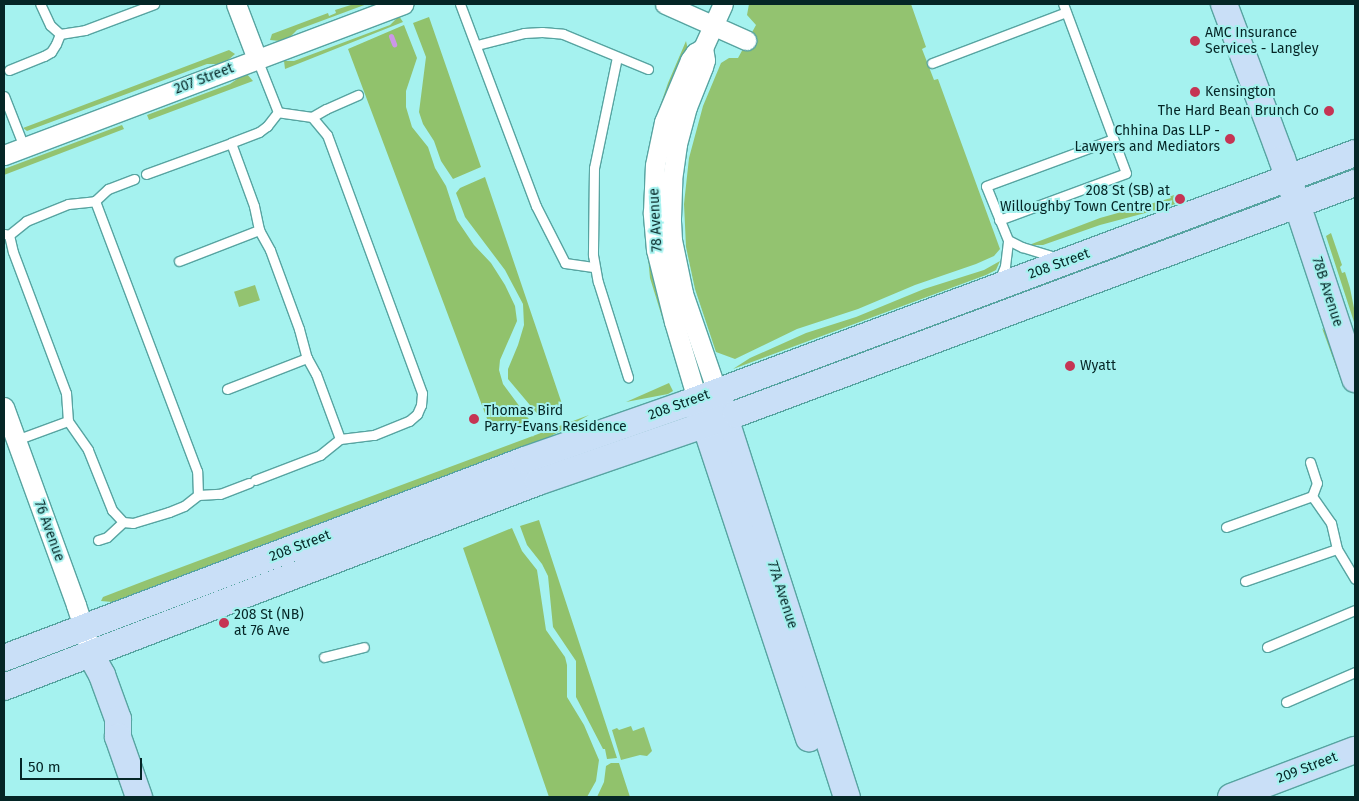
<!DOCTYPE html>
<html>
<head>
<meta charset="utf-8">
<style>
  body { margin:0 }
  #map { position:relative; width:1359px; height:801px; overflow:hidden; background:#a5f2ef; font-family:"Fira Sans",sans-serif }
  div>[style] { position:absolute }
  .green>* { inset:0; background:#93c370; transform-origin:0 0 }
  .forest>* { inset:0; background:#91c26c }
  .stream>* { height:5px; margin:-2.5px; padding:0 2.5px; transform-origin:2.5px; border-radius:2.5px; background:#cc97e9 }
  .roads { filter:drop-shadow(1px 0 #57a4a1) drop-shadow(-1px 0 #57a4a1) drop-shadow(0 1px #57a4a1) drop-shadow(0 -1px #57a4a1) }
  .lane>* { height:9px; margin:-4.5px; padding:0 4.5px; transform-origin:4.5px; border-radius:4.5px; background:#fff }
  .street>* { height:19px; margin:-9.5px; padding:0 9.5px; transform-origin:9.5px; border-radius:9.5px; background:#fff }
  .secondary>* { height:26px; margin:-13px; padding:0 13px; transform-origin:13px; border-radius:13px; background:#c9dff7 }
  .dots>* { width:14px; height:14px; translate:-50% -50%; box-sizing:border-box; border:2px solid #a5f2ef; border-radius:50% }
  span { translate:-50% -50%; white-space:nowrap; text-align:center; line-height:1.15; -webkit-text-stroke:4px #a5f2ef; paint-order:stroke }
  .poi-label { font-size:14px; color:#052626 }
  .left { translate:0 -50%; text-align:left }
  .right { translate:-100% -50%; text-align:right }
  .street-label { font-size:14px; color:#052626 }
  .frame { position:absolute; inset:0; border:5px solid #052626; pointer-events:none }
  .scale { position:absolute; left:20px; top:758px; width:122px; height:22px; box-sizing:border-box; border:2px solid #052626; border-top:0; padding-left:6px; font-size:15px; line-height:18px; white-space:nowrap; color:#052626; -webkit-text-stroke:4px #a5f2ef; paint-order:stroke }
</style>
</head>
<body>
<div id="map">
  <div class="green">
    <div style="clip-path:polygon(354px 4px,367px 4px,297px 30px,290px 37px,280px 41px,270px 40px,272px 34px,328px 13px,329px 16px,336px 13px,335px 10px)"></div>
    <div style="clip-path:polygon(749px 4px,911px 4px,926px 47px,922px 49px,934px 80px,938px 79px,1000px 249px,994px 256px,976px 264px,915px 285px,858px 309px,797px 329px,735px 359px,716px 352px,695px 289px,686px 247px,684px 204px,689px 158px,703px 106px,721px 63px,729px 58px,738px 58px,756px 25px,747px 15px)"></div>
    <div style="clip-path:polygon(399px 16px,403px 22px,285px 69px,284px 61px,294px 61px,390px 25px)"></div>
    <div style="clip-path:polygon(686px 41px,688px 50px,658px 128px,682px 368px,678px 369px,650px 278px,643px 203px,649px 149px,656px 118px,668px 83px)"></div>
    <div style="clip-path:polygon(229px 50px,235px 54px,227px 61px,219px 64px,207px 64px,27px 131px,23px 128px)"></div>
    <div style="clip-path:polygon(246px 73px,253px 81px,149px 120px,147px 115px,230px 84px)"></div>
    <div style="clip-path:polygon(122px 125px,124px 129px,4px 175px,4px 169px)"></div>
    <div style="clip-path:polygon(1175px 195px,1178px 203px,1164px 208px,1100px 225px,1043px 245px,1029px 245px,1100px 218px,1171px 198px,1170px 196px)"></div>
    <div style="clip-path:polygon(1331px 233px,1342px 265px,1340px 267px,1342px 273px,1345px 272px,1350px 288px,1355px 313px,1355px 325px,1326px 236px)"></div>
    <div style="clip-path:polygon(1000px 261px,996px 270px,986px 275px,733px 369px,750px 358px,806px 333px,856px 317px,924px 289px,984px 270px)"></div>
    <div style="left:255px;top:285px;width:16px;height:22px;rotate:72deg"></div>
    <div style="clip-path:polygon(1322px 328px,1332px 339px,1347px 381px,1342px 383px)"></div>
    <div style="clip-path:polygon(669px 383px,673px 391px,668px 394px,626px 402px)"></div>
    <div style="clip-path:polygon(589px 415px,542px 441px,112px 602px,101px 601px,103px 597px,147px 580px)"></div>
    <div style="clip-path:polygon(631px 726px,633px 731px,644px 727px,652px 751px,647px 756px,640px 755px,621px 760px,612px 730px,617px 728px,619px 730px)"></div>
  </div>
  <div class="forest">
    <div style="clip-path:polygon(429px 17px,481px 167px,453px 179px,441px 161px,434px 141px,423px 124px,419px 112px,426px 57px,413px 23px)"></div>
    <div style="clip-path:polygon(404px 25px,417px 58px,406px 91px,406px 107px,412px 127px,428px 147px,435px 168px,446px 186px,457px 220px,474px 245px,491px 263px,505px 285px,515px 306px,517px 321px,500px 360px,499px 370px,503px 384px,531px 422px,529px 423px,505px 424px,495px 421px,489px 424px,348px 49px)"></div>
    <div style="clip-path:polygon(485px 177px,563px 407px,540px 417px,508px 379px,508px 369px,518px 345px,524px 325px,523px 304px,505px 270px,465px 217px,456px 193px,460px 188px)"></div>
    <div style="clip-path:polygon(539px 520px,617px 758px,607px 759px,605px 749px,603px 749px,576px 697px,576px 661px,553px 627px,548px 576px,542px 564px,527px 545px,520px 526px)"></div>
    <div style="clip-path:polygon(512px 528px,522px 551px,537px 570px,546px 630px,565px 657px,567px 665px,567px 697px,584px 725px,599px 760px,596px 781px,587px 797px,549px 797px,463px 548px)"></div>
    <div style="clip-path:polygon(611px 763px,619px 763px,630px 797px,597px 797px,604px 782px,606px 766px)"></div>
  </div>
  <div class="stream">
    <div style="left:391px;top:36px;width:9px;rotate:69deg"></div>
  </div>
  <div class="roads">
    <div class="lane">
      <div style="left:460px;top:4px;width:216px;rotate:69.4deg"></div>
      <div style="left:536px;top:206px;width:64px;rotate:63deg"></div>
      <div style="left:565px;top:263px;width:30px;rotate:8deg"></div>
      <div style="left:60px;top:34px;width:25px;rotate:-9deg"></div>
      <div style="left:85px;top:30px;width:74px;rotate:-20.6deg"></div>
      <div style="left:477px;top:45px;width:49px;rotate:-14.3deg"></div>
      <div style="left:524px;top:33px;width:18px;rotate:-3deg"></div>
      <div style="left:542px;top:32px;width:21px;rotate:5deg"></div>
      <div style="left:563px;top:34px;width:92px;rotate:22.4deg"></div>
      <div style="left:617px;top:57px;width:113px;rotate:101.7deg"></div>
      <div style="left:594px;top:168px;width:87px;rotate:90.7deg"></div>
      <div style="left:593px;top:255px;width:27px;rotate:80deg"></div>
      <div style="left:598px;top:282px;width:100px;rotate:72.5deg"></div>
      <div style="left:932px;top:63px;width:143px;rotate:-20.8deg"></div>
      <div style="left:9px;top:70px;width:38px;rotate:-22deg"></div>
      <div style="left:44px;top:56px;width:8px;rotate:-30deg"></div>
      <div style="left:51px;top:52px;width:9px;rotate:-58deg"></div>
      <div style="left:56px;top:44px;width:11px;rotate:-68deg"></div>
      <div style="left:60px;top:34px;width:13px;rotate:-138deg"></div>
      <div style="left:50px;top:25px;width:23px;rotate:-115deg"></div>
      <div style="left:4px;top:96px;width:55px;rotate:68.6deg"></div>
      <div style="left:278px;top:112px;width:18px;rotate:128deg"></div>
      <div style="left:267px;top:126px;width:10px;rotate:143deg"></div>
      <div style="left:259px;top:132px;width:30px;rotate:159deg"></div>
      <div style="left:231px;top:143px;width:67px;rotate:69.9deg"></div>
      <div style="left:254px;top:206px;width:25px;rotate:78deg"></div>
      <div style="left:259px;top:230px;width:23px;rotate:61deg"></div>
      <div style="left:270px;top:250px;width:84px;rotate:69.8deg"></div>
      <div style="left:299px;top:329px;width:30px;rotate:75deg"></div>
      <div style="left:307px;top:358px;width:18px;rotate:61deg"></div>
      <div style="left:316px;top:374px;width:69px;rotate:69.7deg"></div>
      <div style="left:312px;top:117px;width:16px;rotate:-30deg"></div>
      <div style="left:326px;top:109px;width:35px;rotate:-24deg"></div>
      <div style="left:146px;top:174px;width:90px;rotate:-20deg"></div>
      <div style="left:999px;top:220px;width:135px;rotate:-20.3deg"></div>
      <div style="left:1126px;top:173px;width:180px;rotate:-110.4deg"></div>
      <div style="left:5px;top:234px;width:4px;rotate:14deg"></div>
      <div style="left:9px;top:235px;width:22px;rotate:-39deg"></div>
      <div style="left:26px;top:221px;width:45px;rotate:-22deg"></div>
      <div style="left:68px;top:204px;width:27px;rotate:-6deg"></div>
      <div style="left:95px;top:201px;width:18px;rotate:-43deg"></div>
      <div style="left:108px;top:189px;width:28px;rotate:-21deg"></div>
      <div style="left:9px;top:235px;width:17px;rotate:77deg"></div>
      <div style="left:13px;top:252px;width:151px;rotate:69.4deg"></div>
      <div style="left:66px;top:393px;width:28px;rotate:86deg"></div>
      <div style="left:68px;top:421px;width:35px;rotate:55deg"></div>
      <div style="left:88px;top:450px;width:65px;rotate:68.2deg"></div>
      <div style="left:112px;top:510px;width:16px;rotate:47deg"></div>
      <div style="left:123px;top:522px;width:10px;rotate:6deg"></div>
      <div style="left:133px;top:523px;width:38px;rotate:-17deg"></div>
      <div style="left:169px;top:512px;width:16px;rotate:-22deg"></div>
      <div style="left:184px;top:506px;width:18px;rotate:-38deg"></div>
      <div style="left:198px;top:495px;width:24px;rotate:-92deg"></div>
      <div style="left:197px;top:471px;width:289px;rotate:-110.7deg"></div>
      <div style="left:1008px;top:240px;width:16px;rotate:27deg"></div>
      <div style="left:1022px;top:247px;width:38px;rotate:17deg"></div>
      <div style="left:179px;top:261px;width:86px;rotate:-21.2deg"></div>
      <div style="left:999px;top:281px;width:16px;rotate:-68deg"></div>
      <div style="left:1005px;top:266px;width:26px;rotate:-83deg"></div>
      <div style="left:1008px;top:240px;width:58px;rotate:-112.2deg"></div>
      <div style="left:986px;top:186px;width:135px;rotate:-20.3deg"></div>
      <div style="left:227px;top:389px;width:86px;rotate:-21.2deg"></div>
      <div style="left:16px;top:440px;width:55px;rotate:-20.1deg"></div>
      <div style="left:1310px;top:462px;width:22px;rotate:72deg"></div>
      <div style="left:1317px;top:483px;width:14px;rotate:111deg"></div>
      <div style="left:255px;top:480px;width:70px;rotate:-21deg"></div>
      <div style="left:320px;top:455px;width:26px;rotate:-39deg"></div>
      <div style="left:340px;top:439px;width:34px;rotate:-7deg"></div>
      <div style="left:374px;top:435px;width:38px;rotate:-22deg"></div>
      <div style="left:409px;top:421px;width:11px;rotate:-41deg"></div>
      <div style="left:417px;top:414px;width:10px;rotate:-66deg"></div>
      <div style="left:421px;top:405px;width:12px;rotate:-85deg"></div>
      <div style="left:422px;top:393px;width:275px;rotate:-110.2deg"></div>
      <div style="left:327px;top:135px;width:23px;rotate:-130deg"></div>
      <div style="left:312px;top:117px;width:34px;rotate:-172deg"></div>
      <div style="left:278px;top:112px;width:57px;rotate:-111.6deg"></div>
      <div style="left:198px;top:495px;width:22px;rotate:-3deg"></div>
      <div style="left:220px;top:494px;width:31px;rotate:-21deg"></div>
      <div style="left:1226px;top:527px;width:91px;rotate:-19.8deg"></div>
      <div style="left:1312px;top:496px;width:33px;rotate:55deg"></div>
      <div style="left:1331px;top:523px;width:27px;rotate:77deg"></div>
      <div style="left:98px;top:540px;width:9px;rotate:-18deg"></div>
      <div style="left:107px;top:537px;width:22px;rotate:-43deg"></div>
      <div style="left:1245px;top:581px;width:97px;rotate:-19.2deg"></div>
      <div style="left:1337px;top:549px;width:35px;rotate:59deg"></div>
      <div style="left:1267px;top:647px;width:95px;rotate:-22.8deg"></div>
      <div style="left:324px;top:657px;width:41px;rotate:-14deg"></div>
      <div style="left:1286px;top:702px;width:75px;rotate:-23.5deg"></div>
    </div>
    <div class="street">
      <div style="left:236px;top:4px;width:59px;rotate:69.1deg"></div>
      <div style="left:665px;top:4px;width:89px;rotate:24deg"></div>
      <div style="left:4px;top:155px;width:427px;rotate:-20.7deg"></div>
      <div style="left:717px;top:392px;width:105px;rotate:-109deg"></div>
      <div style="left:683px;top:293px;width:54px;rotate:-101.7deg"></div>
      <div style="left:672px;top:240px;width:22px;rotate:-93deg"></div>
      <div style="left:671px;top:218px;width:38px;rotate:-88deg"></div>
      <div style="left:672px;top:180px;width:36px;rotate:-82deg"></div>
      <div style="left:677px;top:144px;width:38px;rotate:-75deg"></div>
      <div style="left:687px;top:107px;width:43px;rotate:-68.2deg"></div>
      <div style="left:703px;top:67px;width:7px;rotate:-74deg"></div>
      <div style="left:705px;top:60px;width:12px;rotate:-99deg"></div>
      <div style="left:703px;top:48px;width:48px;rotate:-65.6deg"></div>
      <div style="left:697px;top:399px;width:80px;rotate:-106.6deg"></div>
      <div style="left:674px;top:322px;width:74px;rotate:-104deg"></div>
      <div style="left:656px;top:250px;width:38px;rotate:-95deg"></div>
      <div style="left:653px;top:212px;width:47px;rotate:-87.6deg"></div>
      <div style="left:655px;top:165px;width:44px;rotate:-78.2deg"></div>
      <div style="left:664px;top:122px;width:67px;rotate:-67.2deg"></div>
      <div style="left:690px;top:60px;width:9px;rotate:-54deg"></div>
      <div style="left:695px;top:53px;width:9px;rotate:-32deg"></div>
      <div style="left:4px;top:407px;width:211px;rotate:70deg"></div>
      <div style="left:76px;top:605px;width:36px;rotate:72deg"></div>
    </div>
    <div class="secondary">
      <div style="left:1224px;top:4px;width:165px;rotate:69.5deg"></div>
      <div style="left:1282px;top:159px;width:232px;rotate:71.6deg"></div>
      <div style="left:720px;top:402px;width:415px;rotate:72.2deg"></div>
      <div style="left:700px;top:409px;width:347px;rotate:71.7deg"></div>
      <div style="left:91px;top:655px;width:23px;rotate:61deg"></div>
      <div style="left:102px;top:675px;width:47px;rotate:70deg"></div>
      <div style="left:118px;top:719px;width:18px;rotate:90deg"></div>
      <div style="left:118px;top:737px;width:64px;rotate:70.7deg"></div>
      <div style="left:4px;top:658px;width:557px;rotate:-20.81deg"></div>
      <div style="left:525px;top:460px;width:170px;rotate:-19.3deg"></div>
      <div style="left:685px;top:404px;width:715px;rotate:-20.54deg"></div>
      <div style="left:4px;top:687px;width:572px;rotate:-21deg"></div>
      <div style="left:538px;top:482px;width:209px;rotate:-19deg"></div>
      <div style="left:736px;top:414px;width:661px;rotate:-20.46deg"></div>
      <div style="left:1231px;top:797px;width:133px;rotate:-20.8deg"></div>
    </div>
  </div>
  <div class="dots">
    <div style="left:1195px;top:41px;background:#c53554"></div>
    <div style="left:1195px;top:92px;background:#c53554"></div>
    <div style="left:1329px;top:111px;background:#c53554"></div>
    <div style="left:1230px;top:139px;background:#c53554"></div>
    <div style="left:1180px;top:199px;background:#c53554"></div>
    <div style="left:1070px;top:366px;background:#c53554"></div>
    <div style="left:474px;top:419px;background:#c53554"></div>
    <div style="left:224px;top:623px;background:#c53554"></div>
  </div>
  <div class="poi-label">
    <span class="left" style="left:1205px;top:41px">AMC Insurance<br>Services - Langley</span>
    <span class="left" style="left:1205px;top:92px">Kensington</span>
    <span class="right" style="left:1319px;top:111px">The Hard Bean Brunch Co</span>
    <span class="right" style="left:1220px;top:139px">Chhina Das LLP -<br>Lawyers and Mediators</span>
    <span class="right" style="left:1170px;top:199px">208 St (SB) at<br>Willoughby Town Centre Dr</span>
    <span class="left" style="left:1080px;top:366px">Wyatt</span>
    <span class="left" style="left:484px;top:419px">Thomas Bird<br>Parry-Evans Residence</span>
    <span class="left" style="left:234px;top:623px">208 St (NB)<br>at 76 Ave</span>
  </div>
  <div class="street-label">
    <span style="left:204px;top:79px;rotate:-21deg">207 Street</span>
    <span style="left:656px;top:220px;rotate:-93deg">78 Avenue</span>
    <span style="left:1059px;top:264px;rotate:-20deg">208 Street</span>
    <span style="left:1327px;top:292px;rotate:72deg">78B Avenue</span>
    <span style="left:679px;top:405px;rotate:-20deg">208 Street</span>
    <span style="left:49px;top:531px;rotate:70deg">76 Avenue</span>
    <span style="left:300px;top:546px;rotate:-21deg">208 Street</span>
    <span style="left:782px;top:595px;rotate:72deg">77A Avenue</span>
    <span style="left:1307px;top:768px;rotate:-21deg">209 Street</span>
  </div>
  <div class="frame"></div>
  <div class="scale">50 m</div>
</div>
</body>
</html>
